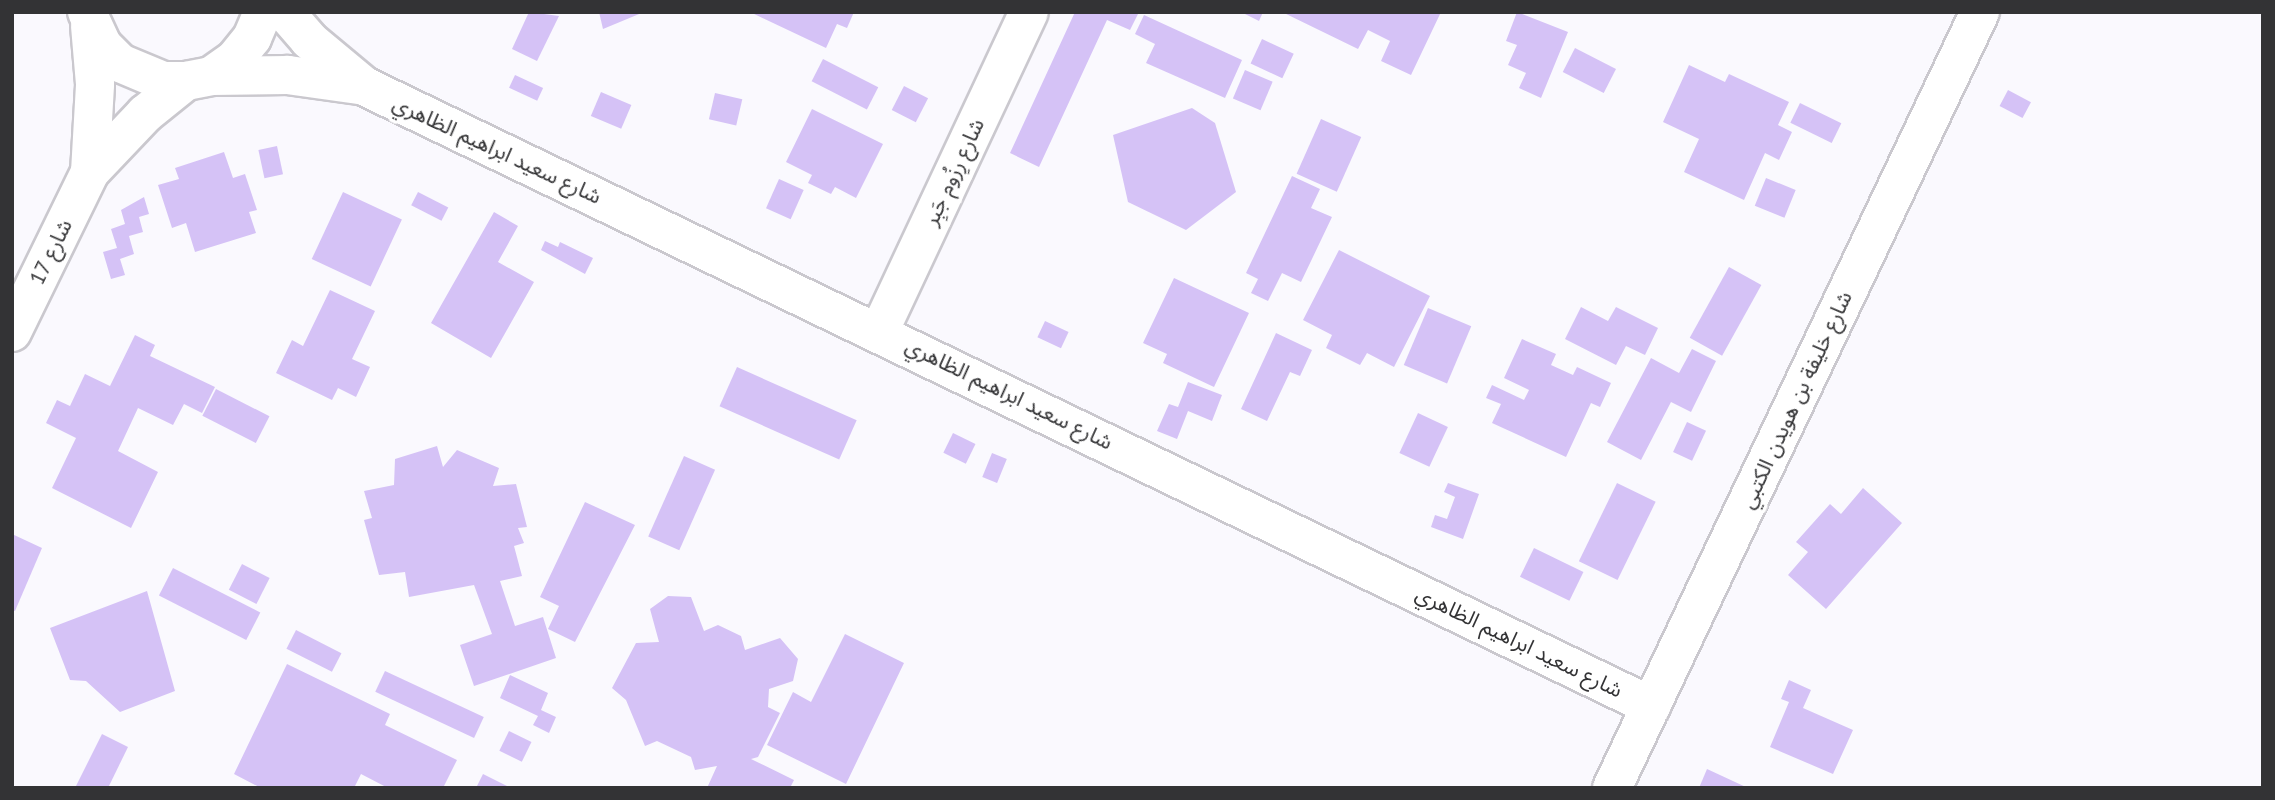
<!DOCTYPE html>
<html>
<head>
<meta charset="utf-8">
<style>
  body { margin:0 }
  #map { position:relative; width:2275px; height:800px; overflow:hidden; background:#faf9fe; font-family:"PT Sans","Noto Sans Arabic",sans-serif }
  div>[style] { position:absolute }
  .building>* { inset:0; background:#d5c2f6; transform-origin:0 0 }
  .roads { filter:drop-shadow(2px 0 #cac8ce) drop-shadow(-2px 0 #cac8ce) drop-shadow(0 2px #cac8ce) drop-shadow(0 -2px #cac8ce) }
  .minor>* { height:38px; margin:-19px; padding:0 19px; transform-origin:19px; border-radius:19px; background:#fff }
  span { translate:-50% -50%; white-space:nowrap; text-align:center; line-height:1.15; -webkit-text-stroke:7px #fff; paint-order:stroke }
  .street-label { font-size:21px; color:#333335 }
  .frame { position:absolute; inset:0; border:14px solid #333335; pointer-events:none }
</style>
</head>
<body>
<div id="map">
  <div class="building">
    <div style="clip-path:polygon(529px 12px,559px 16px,537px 61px,512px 49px)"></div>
    <div style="clip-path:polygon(599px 12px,644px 12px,603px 29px)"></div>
    <div style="clip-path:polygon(750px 12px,854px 12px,847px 28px,837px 24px,826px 48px)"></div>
    <div style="clip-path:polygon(1075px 12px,1139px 12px,1130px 30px,1107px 20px,1039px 167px,1010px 153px)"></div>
    <div style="clip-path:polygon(1241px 12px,1263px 12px,1259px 21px)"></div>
    <div style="clip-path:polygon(1282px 12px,1441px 12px,1411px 75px,1381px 61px,1390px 41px,1368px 30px,1358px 49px)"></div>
    <div style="clip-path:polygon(1517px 12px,1568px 32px,1541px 98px,1519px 88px,1526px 73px,1508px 65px,1517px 45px,1506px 41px)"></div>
    <div style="clip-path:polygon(1144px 15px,1242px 60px,1225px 98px,1146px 63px,1155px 44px,1135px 34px)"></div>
    <div style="left:1262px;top:39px;width:35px;height:27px;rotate:25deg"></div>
    <div style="left:1575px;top:48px;width:46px;height:27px;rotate:27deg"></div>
    <div style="left:823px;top:59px;width:62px;height:25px;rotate:27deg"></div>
    <div style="clip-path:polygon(1689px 65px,1725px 82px,1729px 74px,1789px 102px,1778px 125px,1792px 132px,1779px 160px,1765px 153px,1744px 200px,1684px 172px,1699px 139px,1663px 122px)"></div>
    <div style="left:1245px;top:70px;width:30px;height:31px;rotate:23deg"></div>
    <div style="left:515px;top:75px;width:31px;height:14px;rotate:25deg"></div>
    <div style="left:904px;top:86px;width:27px;height:27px;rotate:27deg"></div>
    <div style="left:2008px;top:90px;width:26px;height:18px;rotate:28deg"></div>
    <div style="left:601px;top:92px;width:33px;height:26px;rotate:23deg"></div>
    <div style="left:715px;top:93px;width:28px;height:27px;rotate:13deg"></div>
    <div style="left:1800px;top:103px;width:46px;height:22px;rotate:26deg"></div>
    <div style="clip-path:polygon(1192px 108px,1215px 123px,1236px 192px,1186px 230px,1128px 202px,1113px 135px)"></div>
    <div style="clip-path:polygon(812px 109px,883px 144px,856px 198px,835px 187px,831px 194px,808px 183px,812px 175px,786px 162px)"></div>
    <div style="left:1321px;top:119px;width:44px;height:60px;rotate:24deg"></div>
    <div style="left:277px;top:146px;width:29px;height:19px;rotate:78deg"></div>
    <div style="clip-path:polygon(224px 152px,233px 178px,245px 174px,257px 210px,249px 212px,256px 233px,195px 252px,186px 223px,172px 228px,158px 185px,179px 179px,175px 168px)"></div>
    <div style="clip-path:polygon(1292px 176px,1320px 189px,1311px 208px,1332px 217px,1301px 282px,1282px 273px,1268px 301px,1251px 293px,1258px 279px,1246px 273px)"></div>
    <div style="left:1766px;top:178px;width:32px;height:30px;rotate:22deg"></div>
    <div style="left:779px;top:179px;width:27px;height:32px;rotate:24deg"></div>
    <div style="left:343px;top:192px;width:65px;height:74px;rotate:25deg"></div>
    <div style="left:418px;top:192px;width:34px;height:15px;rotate:27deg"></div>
    <div style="clip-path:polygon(144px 197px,149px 214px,139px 217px,143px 232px,129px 236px,134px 254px,120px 259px,125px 275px,111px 279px,103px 252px,117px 248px,111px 229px,125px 224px,121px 210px)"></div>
    <div style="clip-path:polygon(494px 212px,518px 226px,498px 262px,534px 282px,491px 358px,431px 323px)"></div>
    <div style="clip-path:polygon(545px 241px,558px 247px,560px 242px,593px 258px,585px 274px,541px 250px)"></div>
    <div style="clip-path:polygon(1339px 250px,1430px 296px,1394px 367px,1367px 353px,1360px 365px,1326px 348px,1332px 335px,1303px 320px)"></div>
    <div style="left:1729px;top:267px;width:37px;height:81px;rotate:29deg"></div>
    <div style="clip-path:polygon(1174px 278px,1249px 313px,1214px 387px,1163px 363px,1167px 354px,1143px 343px)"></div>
    <div style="clip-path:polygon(330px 290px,375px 311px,352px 359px,370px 367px,356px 397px,338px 388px,332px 400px,276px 373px,292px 340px,303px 346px)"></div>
    <div style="clip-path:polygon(1581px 307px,1608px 321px,1616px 307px,1658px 328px,1645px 355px,1626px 346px,1616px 365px,1565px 339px)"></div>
    <div style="left:1428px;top:308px;width:47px;height:62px;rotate:23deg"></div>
    <div style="left:1045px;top:321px;width:26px;height:18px;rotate:25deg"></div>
    <div style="clip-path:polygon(1276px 333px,1312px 350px,1300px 376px,1290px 372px,1267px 421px,1241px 409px)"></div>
    <div style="clip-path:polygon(135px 335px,155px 345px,150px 356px,215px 387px,202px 413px,184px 404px,173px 425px,138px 408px,118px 451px,158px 472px,131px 528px,52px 488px,76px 438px,46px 423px,57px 400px,70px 406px,85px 374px,110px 386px)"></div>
    <div style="clip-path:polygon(1522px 339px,1556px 354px,1551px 365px,1573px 375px,1577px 367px,1611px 383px,1600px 407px,1591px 403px,1566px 457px,1492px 423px,1501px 404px,1486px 398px,1492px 385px,1524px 400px,1529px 390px,1504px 378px)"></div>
    <div style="clip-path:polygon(1692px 349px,1716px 361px,1691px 412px,1671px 402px,1641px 460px,1607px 442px,1651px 358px,1679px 373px)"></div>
    <div style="left:737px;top:367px;width:131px;height:43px;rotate:24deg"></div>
    <div style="clip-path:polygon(1188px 382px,1222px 395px,1212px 421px,1188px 411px,1177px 439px,1157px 431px,1169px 404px,1178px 407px)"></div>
    <div style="left:216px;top:389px;width:60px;height:30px;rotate:27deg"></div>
    <div style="left:1418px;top:413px;width:33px;height:44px;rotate:25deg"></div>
    <div style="left:1687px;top:422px;width:21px;height:33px;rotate:25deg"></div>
    <div style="left:953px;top:433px;width:25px;height:22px;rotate:26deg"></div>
    <div style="clip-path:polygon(437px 446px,443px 467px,457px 450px,499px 468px,493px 486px,516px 484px,527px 527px,518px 528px,524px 543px,514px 546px,522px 576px,500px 581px,515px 626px,543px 617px,556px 658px,474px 686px,460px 645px,492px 634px,474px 585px,409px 597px,405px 572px,379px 575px,364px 520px,372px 518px,364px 491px,394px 485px,395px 459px)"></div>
    <div style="left:992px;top:453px;width:16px;height:26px;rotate:22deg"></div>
    <div style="left:684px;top:456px;width:34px;height:88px;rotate:24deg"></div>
    <div style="clip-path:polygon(1448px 483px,1479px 494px,1463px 539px,1431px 527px,1435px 515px,1447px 519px,1455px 497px,1444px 492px)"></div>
    <div style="left:1617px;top:483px;width:43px;height:87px;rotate:26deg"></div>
    <div style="clip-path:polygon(1863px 488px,1902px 523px,1826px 609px,1788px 575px,1808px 552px,1796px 542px,1830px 504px,1841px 514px)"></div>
    <div style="clip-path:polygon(585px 502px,635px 525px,575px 642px,548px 629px,559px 606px,540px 597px)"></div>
    <div style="clip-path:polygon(12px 534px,42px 548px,15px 611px,12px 610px)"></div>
    <div style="left:1534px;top:548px;width:55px;height:32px;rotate:26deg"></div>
    <div style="left:242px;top:564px;width:31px;height:29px;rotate:27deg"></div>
    <div style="left:173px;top:568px;width:98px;height:31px;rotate:27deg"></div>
    <div style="clip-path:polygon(147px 591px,175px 691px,120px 712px,86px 681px,70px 680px,50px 628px)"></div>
    <div style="clip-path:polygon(668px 596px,691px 597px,704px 631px,718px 625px,741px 636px,745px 650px,780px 638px,798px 659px,793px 681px,769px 689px,768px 707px,780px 713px,758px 757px,751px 759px,794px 780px,790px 788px,707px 788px,717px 766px,695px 770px,691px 757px,657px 741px,645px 746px,626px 700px,612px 688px,636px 643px,659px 642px,650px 609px)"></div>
    <div style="left:296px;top:630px;width:51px;height:21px;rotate:27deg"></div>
    <div style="clip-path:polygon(845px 634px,904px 663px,846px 784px,767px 745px,793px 692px,811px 702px)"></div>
    <div style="clip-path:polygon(287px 664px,390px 714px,385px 725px,457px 760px,443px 788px,388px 788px,361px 774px,354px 788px,261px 788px,234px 774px)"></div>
    <div style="left:385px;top:671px;width:109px;height:23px;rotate:25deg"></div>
    <div style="clip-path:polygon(510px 675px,548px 693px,541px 710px,556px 717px,549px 733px,533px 725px,538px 716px,500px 698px)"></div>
    <div style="clip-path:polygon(1789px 680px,1811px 690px,1803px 708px,1853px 730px,1833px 774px,1770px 747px,1789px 702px,1781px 699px)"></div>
    <div style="left:509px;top:731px;width:25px;height:22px;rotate:26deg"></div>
    <div style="clip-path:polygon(102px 734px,128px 747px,108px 788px,75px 788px)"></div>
    <div style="clip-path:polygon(1707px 769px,1748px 788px,1699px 788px)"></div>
    <div style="clip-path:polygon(483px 774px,511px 788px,476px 788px)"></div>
  </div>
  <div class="roads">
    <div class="minor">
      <div style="left:87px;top:12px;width:38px;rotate:65deg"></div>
      <div style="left:103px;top:46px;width:24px;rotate:45deg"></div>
      <div style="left:120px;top:63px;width:47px;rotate:22.7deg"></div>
      <div style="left:163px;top:81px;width:23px"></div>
      <div style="left:186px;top:81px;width:25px;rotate:-11deg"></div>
      <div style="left:211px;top:76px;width:29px;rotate:-35deg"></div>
      <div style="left:235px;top:59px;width:27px;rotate:-51deg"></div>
      <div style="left:252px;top:38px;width:28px;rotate:-67deg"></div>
      <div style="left:285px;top:12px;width:37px;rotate:49deg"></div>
      <div style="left:309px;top:40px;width:72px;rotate:39.9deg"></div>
      <div style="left:364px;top:86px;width:1429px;rotate:25.72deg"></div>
      <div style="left:211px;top:76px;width:77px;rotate:-0.7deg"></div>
      <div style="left:288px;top:75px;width:72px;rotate:8deg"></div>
      <div style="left:90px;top:172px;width:88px;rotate:-86.7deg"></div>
      <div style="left:95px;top:84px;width:58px;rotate:-94.9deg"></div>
      <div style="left:12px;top:332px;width:178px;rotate:-64deg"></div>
      <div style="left:90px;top:172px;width:80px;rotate:-46.5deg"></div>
      <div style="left:145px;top:114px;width:53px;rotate:-38.8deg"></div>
      <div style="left:879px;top:332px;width:353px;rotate:-64.9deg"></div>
      <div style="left:1612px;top:788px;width:859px;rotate:-64.63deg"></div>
    </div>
  </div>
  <div class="street-label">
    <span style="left:497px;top:150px;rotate:25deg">شارع سعيد ابراهيم الظاهري</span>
    <span style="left:954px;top:172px;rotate:-65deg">شارع رِزُوم جَبِر</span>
    <span style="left:51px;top:252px;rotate:-64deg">شارع 17</span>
    <span style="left:1009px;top:394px;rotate:26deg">شارع سعيد ابراهيم الظاهري</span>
    <span style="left:1796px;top:400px;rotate:-65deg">شارع خليفة بن هويدن الكتبي</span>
    <span style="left:1519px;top:642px;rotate:26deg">شارع سعيد ابراهيم الظاهري</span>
  </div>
  <div class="frame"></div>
</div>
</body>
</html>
